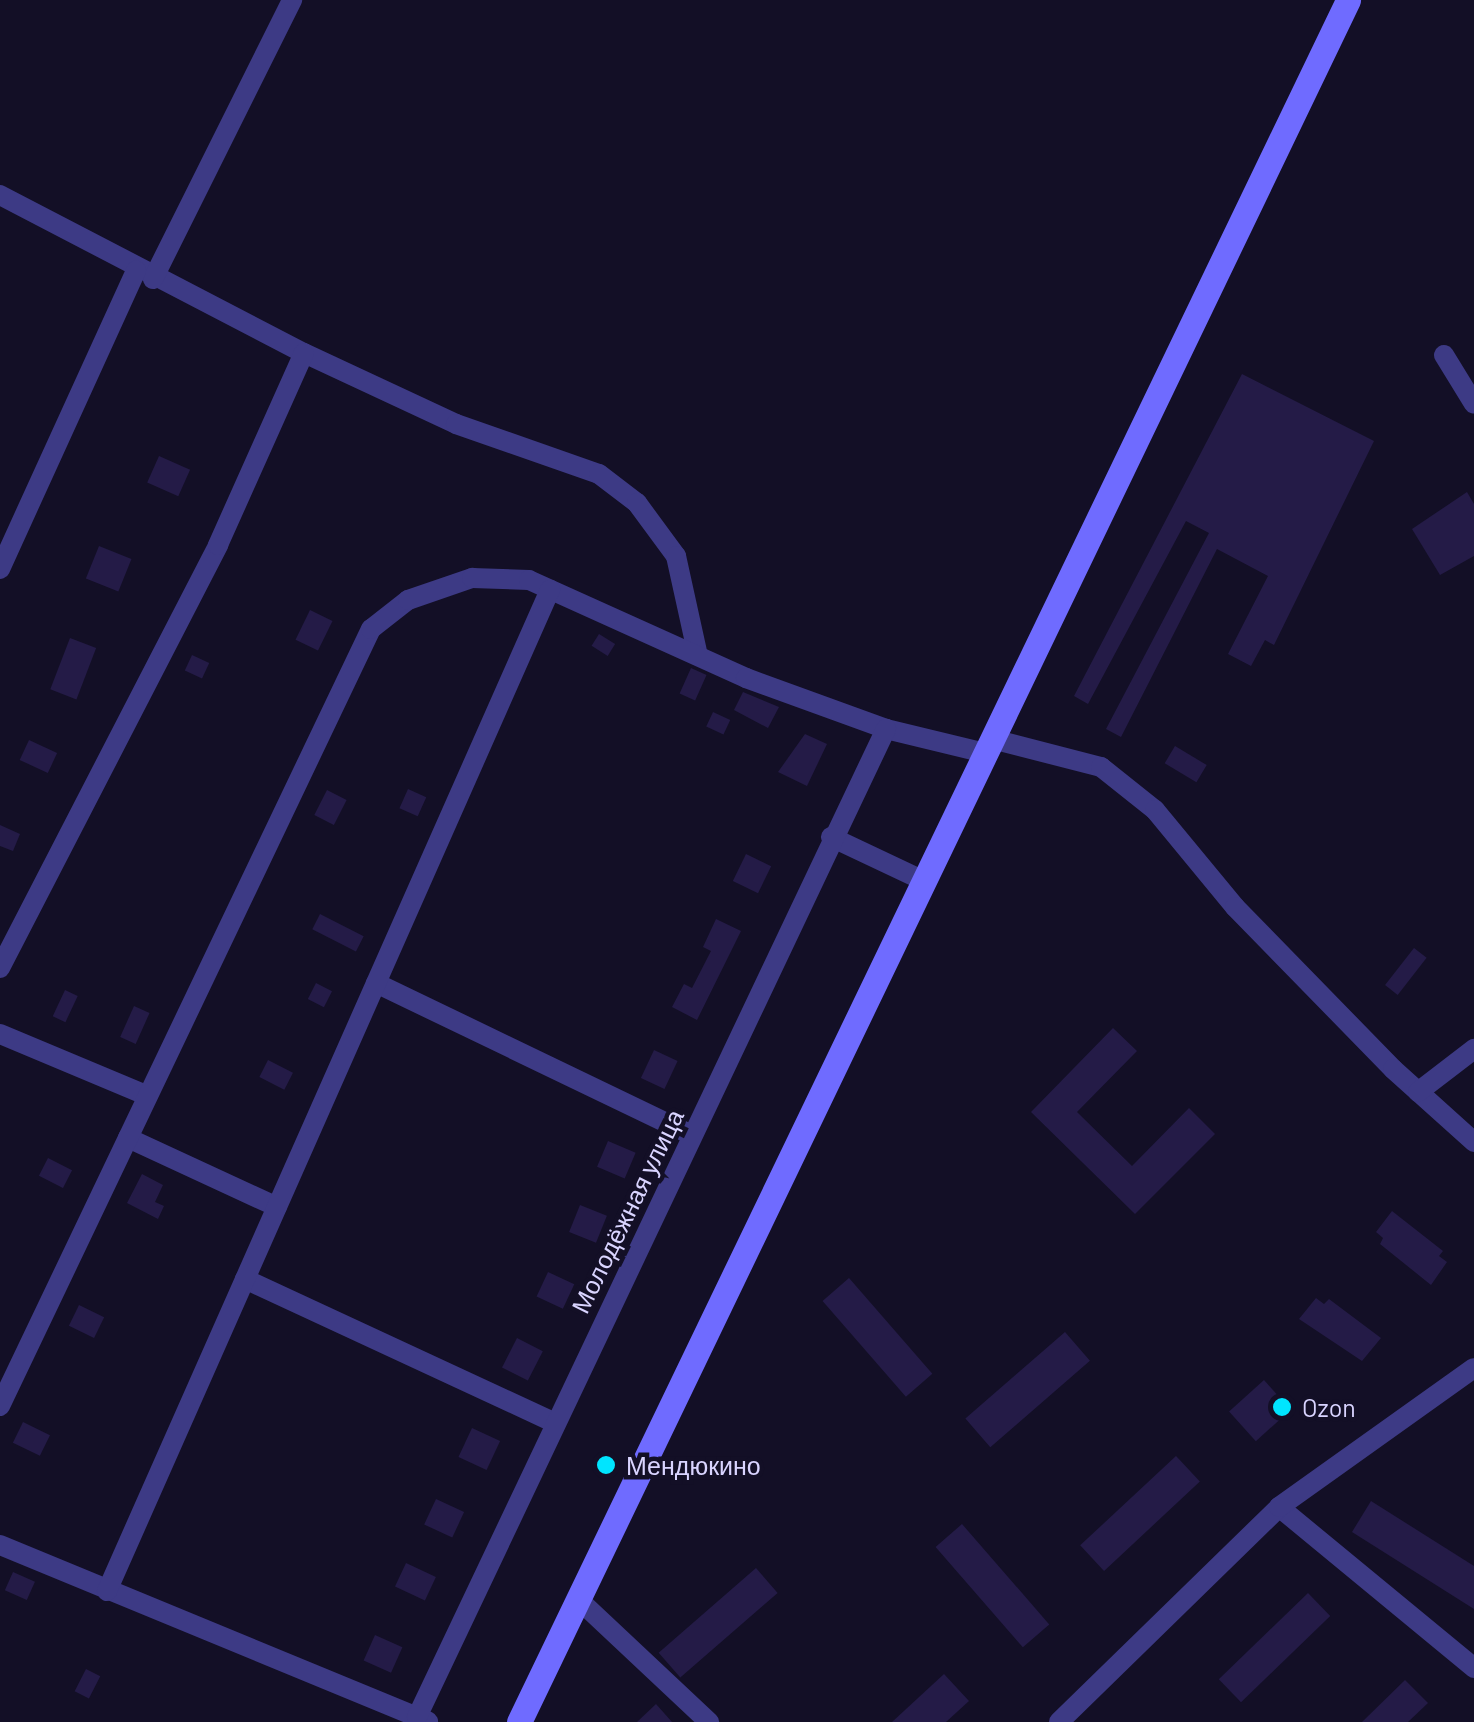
<!DOCTYPE html>
<html>
<head>
<meta charset="utf-8">
<style>
  body { margin:0 }
  #map { position:relative; width:1474px; height:1722px; overflow:hidden; background:#130f26; font-family:Barlow,sans-serif }
  div>[style] { position:absolute }
  .building>* { inset:0; background:#241b47; transform-origin:0 0 }
  .street>* { height:20px; margin:-10px; padding:0 10px; transform-origin:10px; border-radius:10px; background:#3d3a85 }
  .secondary>* { height:25px; margin:-12.5px; padding:0 12.5px; transform-origin:12.5px; border-radius:12.5px; background:#6f6bff }
  .dots>* { width:28px; height:28px; translate:-50% -50%; box-sizing:border-box; border:5px solid #130f26; border-radius:50% }
  span { translate:-50% -50%; white-space:nowrap; text-align:center; line-height:1.15; -webkit-text-stroke:9px #130f26; paint-order:stroke }
  .street-label { font-size:25px; color:#d9d4ff }
  .poi-label { font-size:25px; color:#d9d4ff }
  .left { translate:0 -50%; text-align:left }
</style>
</head>
<body>
<div id="map">
  <div class="building">
    <div style="clip-path:polygon(1242px 374px,1374px 441px,1274px 645px,1265px 640px,1251px 666px,1228px 654px,1268px 576px,1217px 549px,1121px 737px,1106px 729px,1209px 533px,1186px 521px,1088px 704px,1074px 696px)"></div>
    <div style="left:159px;top:456px;width:34px;height:29px;rotate:24deg"></div>
    <div style="clip-path:polygon(1467px 492px,1474px 504px,1474px 556px,1440px 575px,1412px 529px)"></div>
    <div style="left:99px;top:546px;width:35px;height:35px;rotate:22deg"></div>
    <div style="left:310px;top:610px;width:25px;height:33px;rotate:26deg"></div>
    <div style="left:599px;top:634px;width:19px;height:14px;rotate:32deg"></div>
    <div style="left:70px;top:638px;width:28px;height:55px;rotate:21deg"></div>
    <div style="left:192px;top:655px;width:19px;height:17px;rotate:25deg"></div>
    <div style="left:691px;top:668px;width:17px;height:28px;rotate:24deg"></div>
    <div style="clip-path:polygon(743px 692px,779px 707px,768px 728px,734px 710px)"></div>
    <div style="left:713px;top:712px;width:19px;height:16px;rotate:25deg"></div>
    <div style="clip-path:polygon(805px 734px,827px 744px,807px 786px,778px 772px)"></div>
    <div style="left:29px;top:740px;width:31px;height:22px;rotate:25deg"></div>
    <div style="left:1175px;top:746px;width:37px;height:20px;rotate:31deg"></div>
    <div style="left:408px;top:789px;width:20px;height:21px;rotate:24deg"></div>
    <div style="left:327px;top:790px;width:22px;height:28px;rotate:27deg"></div>
    <div style="clip-path:polygon(0 825px,20px 834px,13px 851px,0 846px)"></div>
    <div style="left:746px;top:854px;width:28px;height:30px;rotate:26deg"></div>
    <div style="left:320px;top:914px;width:49px;height:17px;rotate:27deg"></div>
    <div style="clip-path:polygon(716px 919px,741px 931px,697px 1020px,672px 1007px,684px 984px,692px 988px,711px 951px,703px 947px)"></div>
    <div style="left:1414px;top:948px;width:16px;height:47px;rotate:38deg"></div>
    <div style="left:316px;top:983px;width:18px;height:18px;rotate:27deg"></div>
    <div style="left:65px;top:990px;width:14px;height:29px;rotate:25deg"></div>
    <div style="left:134px;top:1006px;width:17px;height:34px;rotate:24deg"></div>
    <div style="clip-path:polygon(1113px 1028px,1137px 1051px,1077px 1112px,1132px 1166px,1189px 1108px,1215px 1134px,1135px 1214px,1031px 1112px)"></div>
    <div style="left:654px;top:1050px;width:26px;height:31px;rotate:25deg"></div>
    <div style="left:268px;top:1060px;width:28px;height:19px;rotate:27deg"></div>
    <div style="left:608px;top:1141px;width:30px;height:28px;rotate:23deg"></div>
    <div style="left:48px;top:1158px;width:27px;height:20px;rotate:27deg"></div>
    <div style="clip-path:polygon(142px 1174px,163px 1185px,155px 1202px,164px 1206px,158px 1219px,127px 1203px)"></div>
    <div style="left:580px;top:1205px;width:29px;height:29px;rotate:22deg"></div>
    <div style="clip-path:polygon(1392px 1211px,1443px 1251px,1439px 1256px,1447px 1262px,1431px 1285px,1380px 1244px,1383px 1238px,1376px 1232px)"></div>
    <div style="left:548px;top:1272px;width:29px;height:27px;rotate:25deg"></div>
    <div style="left:849px;top:1278px;width:127px;height:35px;rotate:49deg"></div>
    <div style="clip-path:polygon(1316px 1298px,1324px 1304px,1329px 1299px,1381px 1338px,1362px 1361px,1299px 1319px)"></div>
    <div style="left:79px;top:1305px;width:28px;height:23px;rotate:26deg"></div>
    <div style="left:1065px;top:1332px;width:38px;height:132px;rotate:49deg"></div>
    <div style="left:517px;top:1338px;width:29px;height:33px;rotate:27deg"></div>
    <div style="left:1264px;top:1380px;width:40px;height:47px;rotate:48deg"></div>
    <div style="left:23px;top:1422px;width:30px;height:23px;rotate:26deg"></div>
    <div style="left:472px;top:1428px;width:31px;height:32px;rotate:25deg"></div>
    <div style="left:1176px;top:1456px;width:35px;height:131px;rotate:47deg"></div>
    <div style="left:436px;top:1499px;width:31px;height:28px;rotate:25deg"></div>
    <div style="clip-path:polygon(1371px 1501px,1474px 1566px,1474px 1609px,1352px 1532px)"></div>
    <div style="left:962px;top:1524px;width:133px;height:35px;rotate:49deg"></div>
    <div style="left:406px;top:1563px;width:33px;height:26px;rotate:25deg"></div>
    <div style="left:756px;top:1568px;width:33px;height:129px;rotate:49deg"></div>
    <div style="left:13px;top:1572px;width:24px;height:20px;rotate:24deg"></div>
    <div style="left:1308px;top:1593px;width:32px;height:124px;rotate:46deg"></div>
    <div style="left:375px;top:1635px;width:30px;height:28px;rotate:24deg"></div>
    <div style="left:86px;top:1669px;width:16px;height:25px;rotate:27deg"></div>
    <div style="clip-path:polygon(944px 1674px,969px 1701px,946px 1722px,892px 1722px)"></div>
    <div style="clip-path:polygon(1405px 1680px,1428px 1703px,1408px 1722px,1362px 1722px)"></div>
    <div style="clip-path:polygon(656px 1704px,672px 1722px,637px 1722px)"></div>
  </div>
  <div class="street">
    <div style="left:0;top:195px;width:343px;rotate:27.5deg"></div>
    <div style="left:304px;top:353px;width:168px;rotate:25deg"></div>
    <div style="left:456px;top:424px;width:151px;rotate:19.3deg"></div>
    <div style="left:599px;top:474px;width:48px;rotate:37.3deg"></div>
    <div style="left:637px;top:503px;width:66px;rotate:53.7deg"></div>
    <div style="left:676px;top:556px;width:102px;rotate:77.6deg"></div>
    <div style="left:153px;top:279px;width:312px;rotate:-63.5deg"></div>
    <div style="left:1444px;top:355px;width:57px;rotate:58.5deg"></div>
    <div style="left:0;top:569px;width:328px;rotate:-65.5deg"></div>
    <div style="left:992px;top:739px;width:113px;rotate:14.4deg"></div>
    <div style="left:1101px;top:767px;width:69px;rotate:38.5deg"></div>
    <div style="left:1155px;top:810px;width:126px;rotate:50.5deg"></div>
    <div style="left:1235px;top:907px;width:226px;rotate:45.7deg"></div>
    <div style="left:1393px;top:1069px;width:109px;rotate:42deg"></div>
    <div style="left:831px;top:837px;width:103px;rotate:25.3deg"></div>
    <div style="left:0;top:968px;width:476px;rotate:-62.7deg"></div>
    <div style="left:218px;top:545px;width:210px;rotate:-65.9deg"></div>
    <div style="left:376px;top:983px;width:351px;rotate:25.7deg"></div>
    <div style="left:0;top:1034px;width:160px;rotate:22.7deg"></div>
    <div style="left:1418px;top:1092px;width:71px;rotate:-37.5deg"></div>
    <div style="left:128px;top:1138px;width:164px;rotate:24.8deg"></div>
    <div style="left:245px;top:1279px;width:340px;rotate:24.9deg"></div>
    <div style="left:0;top:1406px;width:861px;rotate:-64.48deg"></div>
    <div style="left:371px;top:629px;width:47px;rotate:-38.1deg"></div>
    <div style="left:408px;top:600px;width:68px;rotate:-19deg"></div>
    <div style="left:472px;top:578px;width:57px;rotate:2deg"></div>
    <div style="left:529px;top:580px;width:238px;rotate:24.3deg"></div>
    <div style="left:746px;top:678px;width:149px;rotate:20deg"></div>
    <div style="left:886px;top:729px;width:102px;rotate:13.6deg"></div>
    <div style="left:1279px;top:1507px;width:253px;rotate:39.5deg"></div>
    <div style="left:0;top:1545px;width:463px;rotate:22.4deg"></div>
    <div style="left:107px;top:1591px;width:1095px;rotate:-66.13deg"></div>
    <div style="left:578px;top:1599px;width:180px;rotate:43.2deg"></div>
    <div style="left:417px;top:1717px;width:1094px;rotate:-64.61deg"></div>
    <div style="left:1059px;top:1722px;width:308px;rotate:-44.3deg"></div>
    <div style="left:1279px;top:1507px;width:239px;rotate:-35.5deg"></div>
  </div>
  <div class="secondary">
    <div style="left:519px;top:1722px;width:1911px;rotate:-64.29deg"></div>
  </div>
  <div class="dots">
    <div style="left:1282px;top:1407px;background:#00e5ff"></div>
    <div style="left:606px;top:1465px;background:#00e5ff"></div>
  </div>
  <div class="street-label">
    <span style="left:627px;top:1211px;rotate:-64deg">Молодёжная улица</span>
  </div>
  <div class="poi-label">
    <span class="left" style="left:1302px;top:1407px">Ozon</span>
    <span class="left" style="left:626px;top:1465px">Мендюкино</span>
  </div>
</div>
</body>
</html>
